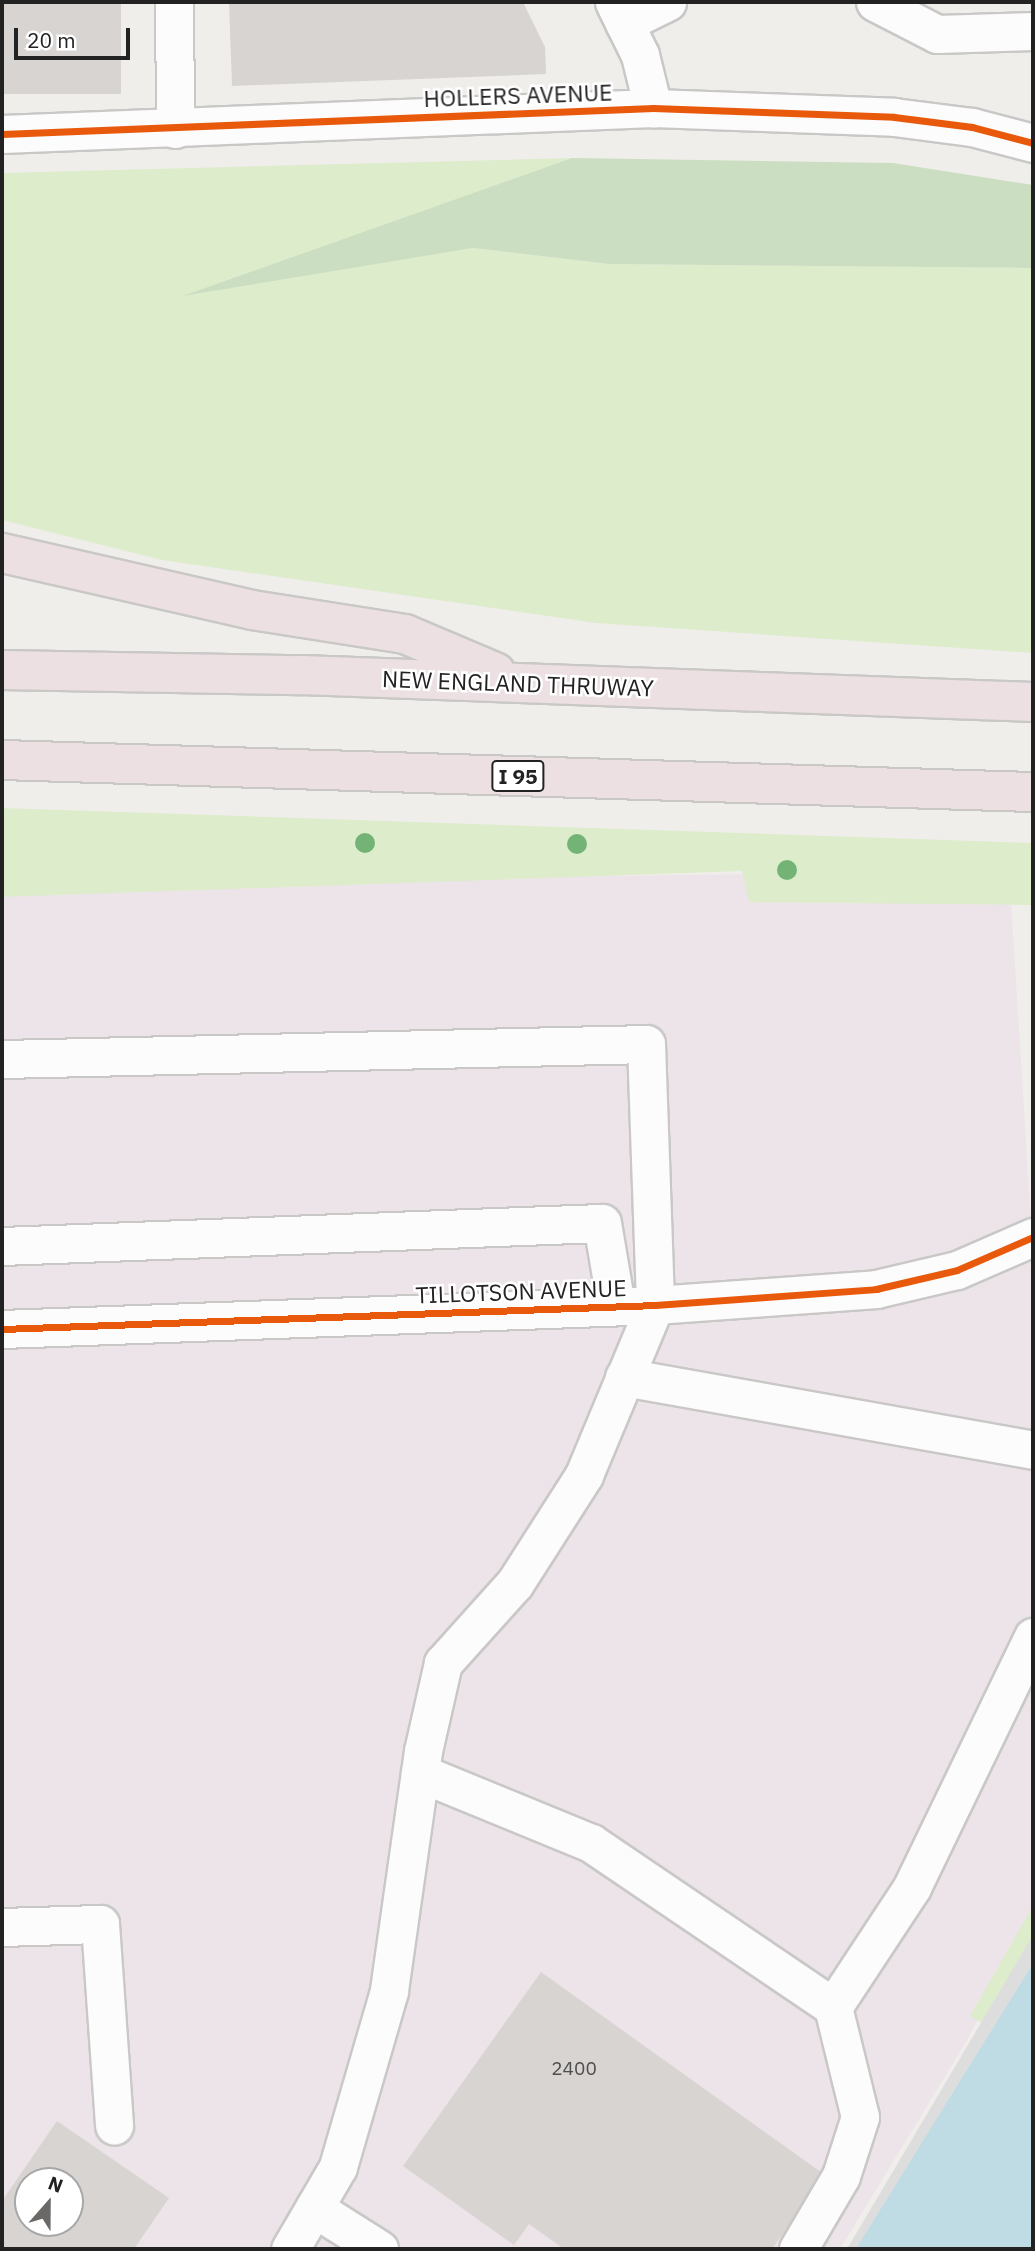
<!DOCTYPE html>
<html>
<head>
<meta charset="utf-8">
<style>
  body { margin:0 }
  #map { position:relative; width:1035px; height:2251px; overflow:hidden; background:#f0eeeb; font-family:"IBM Plex Sans",sans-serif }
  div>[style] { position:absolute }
  .industrial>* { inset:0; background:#ede4e9 }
  .grass>* { inset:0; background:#ddeccb }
  .forest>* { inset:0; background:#cbdec1 }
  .water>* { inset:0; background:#bfdbe3 }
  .pier>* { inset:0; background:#dedddd }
  .building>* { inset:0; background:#d7d4d2; transform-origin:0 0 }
  .roads { filter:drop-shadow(2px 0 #c9c8c7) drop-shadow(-2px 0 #c9c8c7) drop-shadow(0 2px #c9c8c7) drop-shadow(0 -2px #c9c8c7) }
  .minor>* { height:37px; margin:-18.5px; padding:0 18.5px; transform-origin:18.5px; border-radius:18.5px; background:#fdfcfc }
  .highway>* { height:38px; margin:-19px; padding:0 19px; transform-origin:19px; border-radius:19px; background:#ece0e2 }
  .cycleway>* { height:7px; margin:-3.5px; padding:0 3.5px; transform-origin:3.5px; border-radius:3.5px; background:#e8590c }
  .trees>* { width:20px; height:20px; margin:-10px; border-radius:50%; background:#73b476 }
  span { translate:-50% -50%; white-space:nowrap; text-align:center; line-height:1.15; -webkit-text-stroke:5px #fff; paint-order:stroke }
  .number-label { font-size:19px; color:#4f4e4e }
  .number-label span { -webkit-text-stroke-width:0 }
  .shield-label span { padding:2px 5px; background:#fff; border:2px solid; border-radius:5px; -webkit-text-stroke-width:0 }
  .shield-label { font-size:21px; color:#222; font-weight:700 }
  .street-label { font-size:23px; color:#222 }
  .frame { position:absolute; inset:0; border:4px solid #222; pointer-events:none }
  .north { position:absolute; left:14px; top:2167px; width:70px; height:70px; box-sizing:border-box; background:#fff; border:2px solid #a7a7a7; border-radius:50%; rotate:21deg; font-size:19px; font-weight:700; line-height:28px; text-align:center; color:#222 }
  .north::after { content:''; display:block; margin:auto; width:24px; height:32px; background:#6a6968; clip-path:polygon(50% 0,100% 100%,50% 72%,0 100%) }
  .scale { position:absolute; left:14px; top:28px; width:116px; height:32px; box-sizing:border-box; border:4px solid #222; border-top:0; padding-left:9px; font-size:21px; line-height:24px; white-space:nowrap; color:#222; -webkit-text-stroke:5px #fff; paint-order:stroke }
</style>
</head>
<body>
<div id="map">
  <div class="industrial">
    <div style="clip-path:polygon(evenodd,1009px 871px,1033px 1254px,1033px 1916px,966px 2042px,840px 2249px,2px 2249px,2px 883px,1009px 871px,28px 2181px,70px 2181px,70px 2223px,28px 2223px,28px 2181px)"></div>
  </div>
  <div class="grass">
    <div style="clip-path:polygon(572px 158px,189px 295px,473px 248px,609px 264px,1033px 268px,1033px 653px,596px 623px,162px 560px,2px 520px,2px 173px)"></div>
    <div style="clip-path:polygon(2px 808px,1033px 843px,1033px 905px,749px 902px,742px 871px,2px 897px)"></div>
    <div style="clip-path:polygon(1033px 1906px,1033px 1935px,984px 2024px,970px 2016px)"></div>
  </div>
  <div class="forest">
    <div style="clip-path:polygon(572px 158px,893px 163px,1033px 185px,1033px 268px,609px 264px,473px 248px,183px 296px)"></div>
  </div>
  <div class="water">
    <div style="clip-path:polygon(1033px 1963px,1033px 2249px,856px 2249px,862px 2238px)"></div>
  </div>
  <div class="pier">
    <div style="clip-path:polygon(1033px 1935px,1033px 1963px,856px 2249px,847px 2249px)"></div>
  </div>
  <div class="building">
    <div style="left:2px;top:2px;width:119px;height:92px"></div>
    <div style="clip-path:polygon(229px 2px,523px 2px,545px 47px,546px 74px,232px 86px)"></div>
    <div style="clip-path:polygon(541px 1972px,825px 2175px,772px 2249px,564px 2249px,529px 2224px,514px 2245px,403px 2166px)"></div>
    <div style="clip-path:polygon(evenodd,57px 2121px,169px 2198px,134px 2249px,2px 2249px,2px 2201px,57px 2121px,28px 2181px,70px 2181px,70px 2223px,28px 2223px,28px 2181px)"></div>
  </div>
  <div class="roads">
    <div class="minor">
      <div style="left:174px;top:2px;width:127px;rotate:89.5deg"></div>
      <div style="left:614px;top:2px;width:59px;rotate:63.9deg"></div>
      <div style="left:640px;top:55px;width:55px;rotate:76.2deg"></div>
      <div style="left:875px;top:2px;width:70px;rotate:27.3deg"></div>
      <div style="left:937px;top:34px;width:96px;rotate:-1.8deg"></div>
      <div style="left:624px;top:23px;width:48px;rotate:-26deg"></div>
      <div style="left:2px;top:134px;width:652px;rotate:-2.29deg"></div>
      <div style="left:653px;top:108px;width:241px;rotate:2.1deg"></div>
      <div style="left:894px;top:117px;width:79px;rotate:7.3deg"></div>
      <div style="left:972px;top:127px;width:63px;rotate:14.7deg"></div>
      <div style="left:2px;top:1059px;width:644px;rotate:-1.33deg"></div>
      <div style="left:646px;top:1044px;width:261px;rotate:88deg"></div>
      <div style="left:655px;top:1305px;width:184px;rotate:112.7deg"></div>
      <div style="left:584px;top:1475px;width:128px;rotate:122.6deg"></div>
      <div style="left:515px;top:1583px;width:108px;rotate:132deg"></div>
      <div style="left:443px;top:1663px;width:90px;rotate:102.8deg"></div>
      <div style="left:423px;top:1751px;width:242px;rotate:98.1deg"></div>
      <div style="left:389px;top:1991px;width:183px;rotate:106.2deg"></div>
      <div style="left:338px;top:2167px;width:95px;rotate:120.3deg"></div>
      <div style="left:2px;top:1246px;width:600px;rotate:-2.2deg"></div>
      <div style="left:602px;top:1223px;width:84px;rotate:80.4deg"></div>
      <div style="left:2px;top:1329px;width:653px;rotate:-2.1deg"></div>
      <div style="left:655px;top:1305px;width:222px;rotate:-4.1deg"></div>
      <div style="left:876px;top:1289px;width:83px;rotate:-13.2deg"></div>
      <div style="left:957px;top:1270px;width:83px;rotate:-23.5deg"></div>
      <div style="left:624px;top:1377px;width:415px;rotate:10.1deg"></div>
      <div style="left:420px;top:1773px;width:185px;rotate:22.3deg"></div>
      <div style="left:591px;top:1843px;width:292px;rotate:34.1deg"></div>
      <div style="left:833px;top:2007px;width:113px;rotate:76.2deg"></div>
      <div style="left:860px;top:2117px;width:62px;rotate:107.9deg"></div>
      <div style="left:841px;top:2176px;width:85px;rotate:120.5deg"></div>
      <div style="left:2px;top:1927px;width:98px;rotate:-1.8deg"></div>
      <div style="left:100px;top:1924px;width:202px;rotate:86deg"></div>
      <div style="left:833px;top:2007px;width:144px;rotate:-56.6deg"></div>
      <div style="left:912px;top:1887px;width:278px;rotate:-64.2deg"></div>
      <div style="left:314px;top:2208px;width:77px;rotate:32.2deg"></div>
    </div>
    <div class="highway">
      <div style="left:2px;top:553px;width:256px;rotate:12.8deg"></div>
      <div style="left:252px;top:610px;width:155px;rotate:8.9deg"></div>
      <div style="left:405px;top:634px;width:98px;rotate:22.9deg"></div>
      <div style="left:2px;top:670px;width:299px;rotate:1deg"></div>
      <div style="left:301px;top:675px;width:732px;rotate:2.11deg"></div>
      <div style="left:2px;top:760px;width:1031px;rotate:1.78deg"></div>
    </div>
  </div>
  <div class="cycleway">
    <div style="left:2px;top:134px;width:652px;rotate:-2.29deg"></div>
    <div style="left:653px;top:108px;width:241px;rotate:2.1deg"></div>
    <div style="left:894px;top:117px;width:79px;rotate:7.3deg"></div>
    <div style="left:972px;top:127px;width:63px;rotate:14.7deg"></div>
    <div style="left:2px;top:1329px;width:653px;rotate:-2.1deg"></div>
    <div style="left:655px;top:1305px;width:222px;rotate:-4.1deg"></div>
    <div style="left:876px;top:1289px;width:83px;rotate:-13.2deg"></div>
    <div style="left:957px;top:1270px;width:83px;rotate:-23.5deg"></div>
  </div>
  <div class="trees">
    <div style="left:365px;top:843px"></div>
    <div style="left:577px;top:844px"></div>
    <div style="left:787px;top:870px"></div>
  </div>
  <div class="number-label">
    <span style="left:574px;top:2069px">2400</span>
  </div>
  <div class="shield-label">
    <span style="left:518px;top:776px">I 95</span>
  </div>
  <div class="street-label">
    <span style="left:518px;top:95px;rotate:-2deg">HOLLERS AVENUE</span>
    <span style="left:518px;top:683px;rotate:2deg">NEW ENGLAND THRUWAY</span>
    <span style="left:521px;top:1291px;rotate:-2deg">TILLOTSON AVENUE</span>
  </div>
  <div class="frame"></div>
  <div class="north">N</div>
  <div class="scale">20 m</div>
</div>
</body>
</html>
